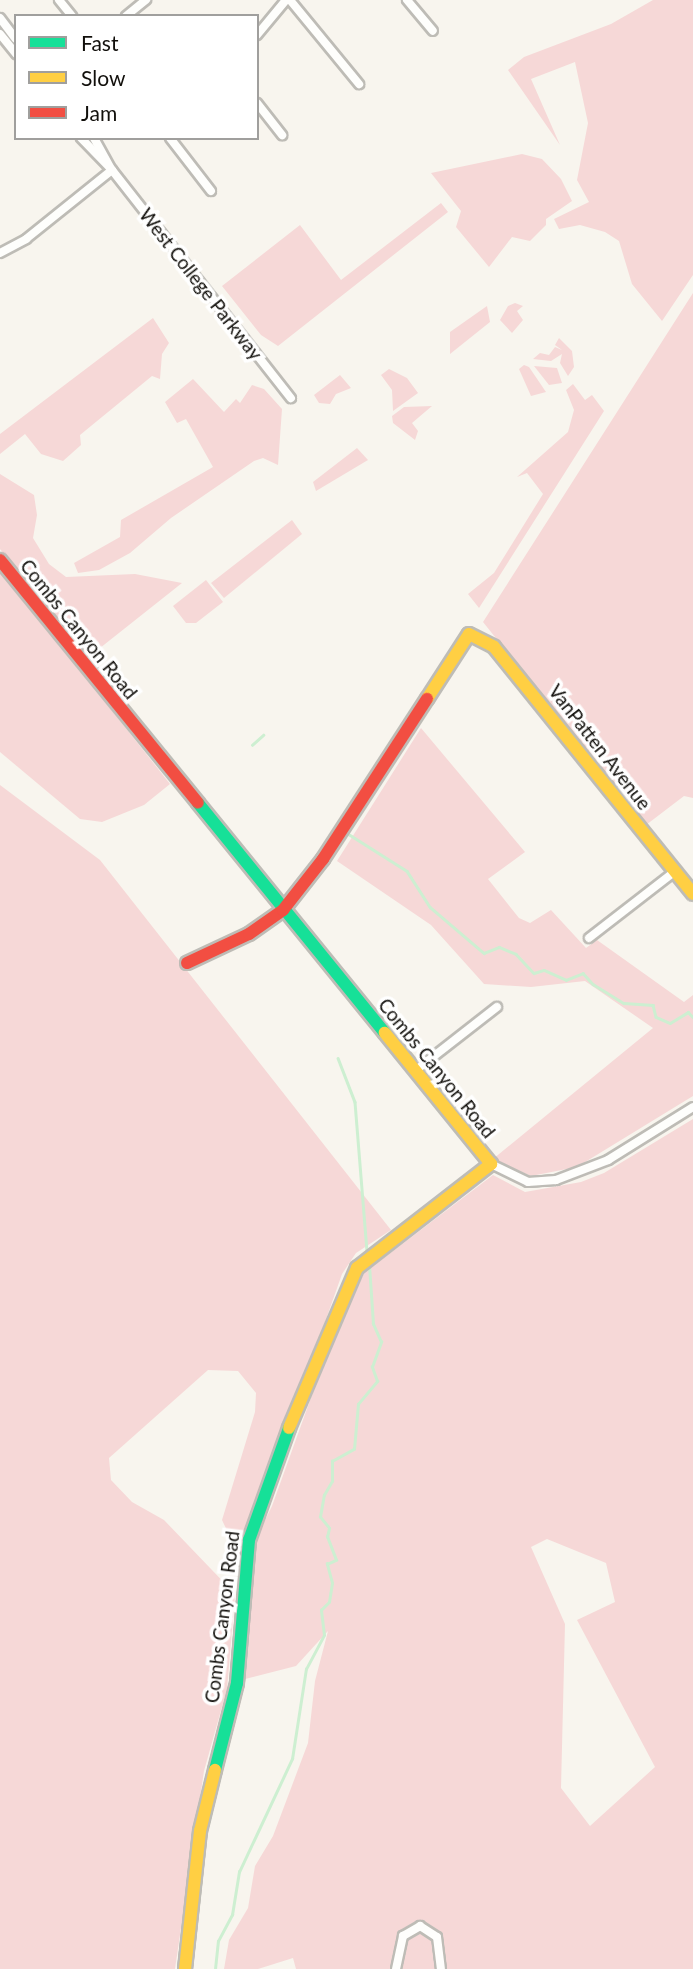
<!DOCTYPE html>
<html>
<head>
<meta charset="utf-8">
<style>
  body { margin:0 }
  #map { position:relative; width:693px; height:1969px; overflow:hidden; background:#f8f5ee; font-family:Lato,sans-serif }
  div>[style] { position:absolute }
  .green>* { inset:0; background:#f6d8d7 }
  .stream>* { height:2.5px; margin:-1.25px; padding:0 1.25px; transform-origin:1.25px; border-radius:1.25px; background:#cdefd1 }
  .roads { filter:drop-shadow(2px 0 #bebcb6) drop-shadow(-2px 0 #bebcb6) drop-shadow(0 2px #bebcb6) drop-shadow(0 -2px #bebcb6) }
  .street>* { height:8px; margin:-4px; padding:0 4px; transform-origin:4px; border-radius:4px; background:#fefefc }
  .fast>* { height:12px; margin:-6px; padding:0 6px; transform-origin:6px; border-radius:6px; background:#16e098 }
  .slow>* { height:12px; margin:-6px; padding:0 6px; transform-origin:6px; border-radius:6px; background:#ffcf43 }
  .jam>* { height:12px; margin:-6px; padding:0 6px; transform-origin:6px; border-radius:6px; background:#f24e42 }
  span { translate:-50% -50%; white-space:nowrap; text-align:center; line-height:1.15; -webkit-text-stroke:7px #fff; paint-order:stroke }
  .street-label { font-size:19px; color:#110f0b }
  .legend { position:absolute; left:14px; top:14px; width:245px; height:126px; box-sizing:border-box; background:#fff; border:2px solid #a09f9d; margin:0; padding:9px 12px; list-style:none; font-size:21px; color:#110f0b }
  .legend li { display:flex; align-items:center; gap:14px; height:35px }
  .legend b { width:35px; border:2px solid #a09f9d }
</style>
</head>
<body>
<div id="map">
  <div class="green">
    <div style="clip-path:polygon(653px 0,693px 0,693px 275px,662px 321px,632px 284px,619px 241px,605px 232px,580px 225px,559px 229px,554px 219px,589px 202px,577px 180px,588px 123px,575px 62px,531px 79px,560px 145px,508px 70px,524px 57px,611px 24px)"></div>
    <div style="clip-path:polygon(522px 154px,542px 159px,561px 179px,572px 201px,546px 219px,546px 225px,530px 241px,512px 237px,489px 267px,456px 227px,461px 211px,431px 173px)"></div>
    <div style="clip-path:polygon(441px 203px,448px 212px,278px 346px,261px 335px,222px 286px,300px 225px,341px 280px)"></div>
    <div style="clip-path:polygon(693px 293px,693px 798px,684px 796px,646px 825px,483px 622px)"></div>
    <div style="clip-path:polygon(515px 303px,523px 306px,517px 311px,523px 320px,512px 333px,500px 320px,508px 306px)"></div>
    <div style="clip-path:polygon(487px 306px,490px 322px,450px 354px,450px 332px)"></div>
    <div style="clip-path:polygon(153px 318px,169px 343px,162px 354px,160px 379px,152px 376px,80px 435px,81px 445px,63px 461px,41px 454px,25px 434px,0 454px,0 434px)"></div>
    <div style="clip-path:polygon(559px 338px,572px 351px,574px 367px,568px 376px,560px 363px,562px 354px,551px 361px,533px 359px,540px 353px,549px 355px,555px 347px,562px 350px,555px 345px)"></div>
    <div style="clip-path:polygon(524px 365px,529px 367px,546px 392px,531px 396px,519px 369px)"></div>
    <div style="clip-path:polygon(534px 366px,557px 368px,562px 383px,549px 385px)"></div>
    <div style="clip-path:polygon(389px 369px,407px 378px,418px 393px,393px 411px,392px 390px,381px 375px)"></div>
    <div style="clip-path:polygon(340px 375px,351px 388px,336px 394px,330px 404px,319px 403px,314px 395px)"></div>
    <div style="clip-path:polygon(193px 379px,224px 412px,236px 399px,240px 403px,252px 385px,264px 389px,282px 409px,278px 465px,263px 458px,254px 461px,171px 518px,130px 553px,99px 570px,78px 573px,74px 563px,120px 537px,121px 520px,213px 467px,186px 419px,177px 423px,165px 402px)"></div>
    <div style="clip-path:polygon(573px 384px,585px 400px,592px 395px,604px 411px,479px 608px,468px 594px,494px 573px,543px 494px,527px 473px,517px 477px,568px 432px,574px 410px,566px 390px)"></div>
    <div style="clip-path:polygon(432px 406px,412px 423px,418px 431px,415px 440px,393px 423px,392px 416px,404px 407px)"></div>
    <div style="clip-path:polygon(357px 448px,368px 460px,316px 491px,313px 482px)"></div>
    <div style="clip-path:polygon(0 474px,34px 495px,37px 515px,33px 538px,49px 564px,66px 577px,135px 574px,182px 583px,100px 648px,84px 650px,56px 622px,0 549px)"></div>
    <div style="clip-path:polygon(292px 520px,302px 534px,224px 598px,211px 583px)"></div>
    <div style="clip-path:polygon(0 569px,170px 784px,144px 805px,102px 822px,80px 819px,0 752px)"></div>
    <div style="clip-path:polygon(206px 580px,223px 602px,196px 623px,186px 623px,173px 606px)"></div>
    <div style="clip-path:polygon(421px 728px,525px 852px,488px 879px,519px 918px,530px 923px,551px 910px,586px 948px,597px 940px,684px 1002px,693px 995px,693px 1096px,577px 1167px,531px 1176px,493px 1159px,653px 1028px,585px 981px,531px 987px,484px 984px,431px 925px,337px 861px)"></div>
    <div style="clip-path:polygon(0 785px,100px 860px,391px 1230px,356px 1253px,342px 1274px,241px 1560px,222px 1520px,255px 1412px,256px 1393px,238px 1371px,208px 1370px,109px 1458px,111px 1480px,132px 1502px,164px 1520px,235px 1594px,227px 1689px,204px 1771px,175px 1969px,0 1969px)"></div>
    <div style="clip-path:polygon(evenodd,693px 1119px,693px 1969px,296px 1969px,293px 1958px,258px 1969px,224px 1969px,229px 1940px,248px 1908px,255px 1866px,273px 1836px,308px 1743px,315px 1681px,328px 1631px,296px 1666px,245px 1679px,254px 1542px,272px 1506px,331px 1342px,364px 1273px,493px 1175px,525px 1192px,581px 1182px,604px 1173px,693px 1119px,547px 1539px,606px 1563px,615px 1602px,577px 1620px,655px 1767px,590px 1826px,561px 1788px,565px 1624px,531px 1547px,547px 1539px)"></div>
  </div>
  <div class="stream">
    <div style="left:252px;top:745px;width:15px;rotate:-42deg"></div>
    <div style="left:347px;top:833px;width:71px;rotate:32.3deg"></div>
    <div style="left:407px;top:871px;width:43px;rotate:57.4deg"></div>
    <div style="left:430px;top:907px;width:71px;rotate:40.4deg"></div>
    <div style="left:484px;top:953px;width:16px;rotate:-22deg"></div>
    <div style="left:499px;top:947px;width:18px;rotate:22deg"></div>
    <div style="left:516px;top:954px;width:26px;rotate:47deg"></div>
    <div style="left:534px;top:973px;width:10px;rotate:-17deg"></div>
    <div style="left:544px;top:970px;width:24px;rotate:24deg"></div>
    <div style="left:566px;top:980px;width:18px;rotate:-22deg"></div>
    <div style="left:583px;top:973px;width:15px;rotate:48deg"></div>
    <div style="left:593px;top:984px;width:36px;rotate:32deg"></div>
    <div style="left:624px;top:1003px;width:29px;rotate:4deg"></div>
    <div style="left:653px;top:1005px;width:12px;rotate:76deg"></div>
    <div style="left:656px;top:1017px;width:15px;rotate:23deg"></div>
    <div style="left:670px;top:1023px;width:21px;rotate:-31deg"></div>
    <div style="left:688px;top:1012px;width:7px;rotate:45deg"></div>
    <div style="left:338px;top:1058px;width:47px;rotate:68.9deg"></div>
    <div style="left:355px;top:1102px;width:148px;rotate:85.4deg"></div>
    <div style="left:215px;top:1969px;width:28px;rotate:-84deg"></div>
    <div style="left:218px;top:1941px;width:30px;rotate:-62deg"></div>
    <div style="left:232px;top:1915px;width:44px;rotate:-80.8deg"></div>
    <div style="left:239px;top:1872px;width:125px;rotate:-64.9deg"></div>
    <div style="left:292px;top:1759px;width:91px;rotate:-81.2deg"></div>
    <div style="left:306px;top:1669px;width:38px;rotate:-62deg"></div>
    <div style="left:324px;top:1635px;width:25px;rotate:-97deg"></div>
    <div style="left:321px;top:1610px;width:11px;rotate:-45deg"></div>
    <div style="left:329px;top:1602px;width:19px;rotate:-81deg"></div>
    <div style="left:332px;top:1583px;width:20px;rotate:-105deg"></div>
    <div style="left:327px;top:1564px;width:10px;rotate:-24deg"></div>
    <div style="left:336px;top:1560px;width:25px;rotate:-111deg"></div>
    <div style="left:327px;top:1537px;width:9px;rotate:-77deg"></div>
    <div style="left:329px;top:1528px;width:14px;rotate:-129deg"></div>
    <div style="left:320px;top:1517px;width:22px;rotate:-80deg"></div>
    <div style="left:324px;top:1495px;width:16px;rotate:-60deg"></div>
    <div style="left:332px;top:1481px;width:20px;rotate:-90deg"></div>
    <div style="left:332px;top:1461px;width:25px;rotate:-29deg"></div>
    <div style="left:354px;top:1449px;width:45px;rotate:-84.9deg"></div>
    <div style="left:358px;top:1404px;width:30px;rotate:-50deg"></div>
    <div style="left:377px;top:1381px;width:15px;rotate:-110deg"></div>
    <div style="left:372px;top:1367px;width:27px;rotate:-70deg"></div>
    <div style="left:381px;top:1342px;width:20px;rotate:-114deg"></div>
    <div style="left:373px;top:1324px;width:59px;rotate:-93.9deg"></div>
  </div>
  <div class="roads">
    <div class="street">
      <div style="left:59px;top:0;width:21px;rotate:51deg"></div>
      <div style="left:290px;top:0;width:109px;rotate:50.6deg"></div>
      <div style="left:407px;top:0;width:40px;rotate:50deg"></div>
      <div style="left:126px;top:16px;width:26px;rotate:-39deg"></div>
      <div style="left:0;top:18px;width:26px;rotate:53deg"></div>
      <div style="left:0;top:34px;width:26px;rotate:51deg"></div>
      <div style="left:257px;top:35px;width:45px;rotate:-50.4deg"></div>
      <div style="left:257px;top:103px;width:41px;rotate:52deg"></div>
      <div style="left:81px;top:138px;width:45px;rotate:45.9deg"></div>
      <div style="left:94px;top:138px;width:37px;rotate:61deg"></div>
      <div style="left:112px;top:170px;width:290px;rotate:51.9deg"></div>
      <div style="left:170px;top:138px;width:67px;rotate:52.3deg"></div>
      <div style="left:0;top:253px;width:30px;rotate:-28deg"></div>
      <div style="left:26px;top:239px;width:110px;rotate:-38.7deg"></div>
      <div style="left:589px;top:938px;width:108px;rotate:-37.8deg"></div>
      <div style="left:415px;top:1071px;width:104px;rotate:-38deg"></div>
      <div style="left:491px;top:1164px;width:41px;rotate:25.9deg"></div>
      <div style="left:528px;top:1182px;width:28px;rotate:-4deg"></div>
      <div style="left:556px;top:1180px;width:56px;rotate:-21deg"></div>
      <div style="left:608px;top:1160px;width:100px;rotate:-31.9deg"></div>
      <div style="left:396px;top:1969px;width:34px;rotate:-78deg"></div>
      <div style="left:403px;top:1936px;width:20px;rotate:-30deg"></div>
      <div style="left:420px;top:1926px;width:20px;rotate:33deg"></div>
      <div style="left:437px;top:1937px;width:32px;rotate:83deg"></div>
    </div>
    <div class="fast">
      <div style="left:198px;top:803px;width:296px;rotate:50.9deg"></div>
      <div style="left:215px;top:1770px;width:90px;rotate:-75.8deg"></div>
      <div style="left:237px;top:1683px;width:144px;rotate:-85.2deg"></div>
      <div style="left:249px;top:1540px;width:119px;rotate:-70.3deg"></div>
    </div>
    <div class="slow">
      <div style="left:427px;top:699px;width:77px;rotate:-57.1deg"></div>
      <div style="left:469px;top:634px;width:28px;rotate:27deg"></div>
      <div style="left:494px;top:647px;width:317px;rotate:51.1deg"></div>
      <div style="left:289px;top:1428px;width:174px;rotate:-67deg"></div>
      <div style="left:357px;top:1268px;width:170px;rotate:-37.8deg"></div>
      <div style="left:491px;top:1164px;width:169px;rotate:-129deg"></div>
      <div style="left:185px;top:1969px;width:139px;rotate:-83.8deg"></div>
      <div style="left:200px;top:1831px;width:63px;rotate:-76.2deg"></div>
    </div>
    <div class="jam">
      <div style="left:0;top:560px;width:313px;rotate:50.8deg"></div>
      <div style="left:187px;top:963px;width:68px;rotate:-25.1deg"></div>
      <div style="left:249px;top:934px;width:42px;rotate:-35.2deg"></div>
      <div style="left:283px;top:910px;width:65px;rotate:-51.9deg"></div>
      <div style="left:323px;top:859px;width:191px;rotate:-57deg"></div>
    </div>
  </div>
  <div class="street-label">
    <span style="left:201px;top:284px;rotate:52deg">West College Parkway</span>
    <span style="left:79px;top:629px;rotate:51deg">Combs Canyon Road</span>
    <span style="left:600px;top:747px;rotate:52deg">VanPatten Avenue</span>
    <span style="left:437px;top:1068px;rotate:51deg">Combs Canyon Road</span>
    <span style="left:222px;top:1617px;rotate:-83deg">Combs Canyon Road</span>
  </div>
  <ul class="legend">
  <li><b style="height:9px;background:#16e098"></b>Fast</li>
  <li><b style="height:9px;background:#ffcf43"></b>Slow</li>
  <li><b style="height:9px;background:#f24e42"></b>Jam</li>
  </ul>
</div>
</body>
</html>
